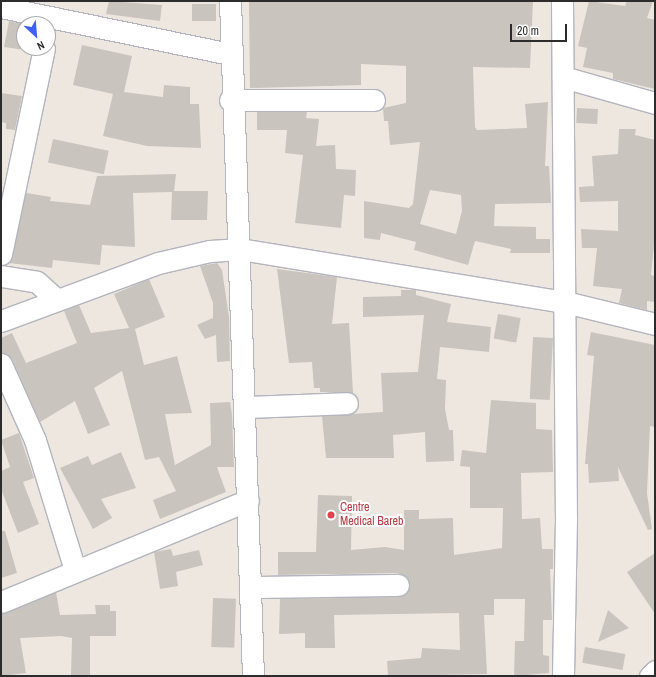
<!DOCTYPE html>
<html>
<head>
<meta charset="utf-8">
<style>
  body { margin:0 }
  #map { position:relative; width:656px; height:677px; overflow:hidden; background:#eee7df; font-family:"Archivo Narrow",sans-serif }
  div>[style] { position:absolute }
  .building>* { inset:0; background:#c9c4be; transform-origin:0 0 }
  .roads { filter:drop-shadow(1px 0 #b2b4bf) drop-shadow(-1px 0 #b2b4bf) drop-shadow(0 1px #b2b4bf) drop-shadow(0 -1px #b2b4bf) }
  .minor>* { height:21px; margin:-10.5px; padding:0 10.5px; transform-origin:10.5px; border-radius:10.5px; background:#fff }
  .dots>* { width:11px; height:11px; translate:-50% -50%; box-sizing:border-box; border:2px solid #fff; border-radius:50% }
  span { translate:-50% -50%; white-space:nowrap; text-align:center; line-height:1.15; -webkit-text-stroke:4px #fff; paint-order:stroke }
  .health-label { font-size:12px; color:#be3a42 }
  .left { translate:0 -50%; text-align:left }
  .frame { position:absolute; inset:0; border:2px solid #2c2c2c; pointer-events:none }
  .north { position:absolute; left:16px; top:16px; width:40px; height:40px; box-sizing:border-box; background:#fff; border:1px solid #ababab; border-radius:50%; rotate:154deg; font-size:11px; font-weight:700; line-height:16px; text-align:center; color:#2c2c2c }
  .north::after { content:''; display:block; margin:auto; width:14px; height:18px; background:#3f5efa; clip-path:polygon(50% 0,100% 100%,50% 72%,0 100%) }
  .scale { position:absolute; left:510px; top:24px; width:57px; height:18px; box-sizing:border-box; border:2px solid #2c2c2c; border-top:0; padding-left:5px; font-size:12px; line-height:14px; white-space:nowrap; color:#2c2c2c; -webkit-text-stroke:3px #fff; paint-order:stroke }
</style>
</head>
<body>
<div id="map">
  <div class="building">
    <div style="clip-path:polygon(109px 1px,162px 5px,160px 21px,106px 14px)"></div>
    <div style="clip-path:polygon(evenodd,249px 1px,533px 2px,530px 68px,473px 67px,475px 127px,477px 130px,527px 128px,525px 104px,548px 102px,545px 166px,549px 166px,551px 203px,495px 204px,494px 226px,536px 227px,536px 239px,550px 239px,550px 253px,510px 253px,511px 249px,475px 241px,468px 265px,414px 250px,416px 242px,381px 233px,380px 240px,364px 238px,364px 201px,409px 208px,413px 204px,420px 142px,390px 145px,388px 121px,384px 121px,383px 108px,406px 103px,406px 66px,361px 64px,361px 85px,250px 88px,249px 1px,430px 190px,461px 195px,462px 211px,456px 234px,420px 224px,430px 190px)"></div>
    <div style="clip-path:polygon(589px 1px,625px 6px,627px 1px,653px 1px,647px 18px,655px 20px,655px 89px,613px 79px,613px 73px,583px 67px,587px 48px,578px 46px)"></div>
    <div style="left:192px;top:4px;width:24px;height:17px"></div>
    <div style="clip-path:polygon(9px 21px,24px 24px,24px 48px,32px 48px,31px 51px,4px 47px)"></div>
    <div style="clip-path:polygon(82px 45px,132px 56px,124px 92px,163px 97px,164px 85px,190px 87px,190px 104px,199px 104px,201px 148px,147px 146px,103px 136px,113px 94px,73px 85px)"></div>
    <div style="clip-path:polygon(1px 93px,22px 96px,15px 130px,6px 129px,6px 123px,1px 122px)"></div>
    <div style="left:577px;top:108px;width:21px;height:15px;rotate:3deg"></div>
    <div style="clip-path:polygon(257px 112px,307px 112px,306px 118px,319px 119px,316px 146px,335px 145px,336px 169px,356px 170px,355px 196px,344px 195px,341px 228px,295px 223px,303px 155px,285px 153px,287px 130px,257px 130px)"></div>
    <div style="clip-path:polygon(619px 129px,636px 129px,635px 135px,655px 140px,655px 235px,651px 275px,655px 276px,655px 302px,647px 301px,647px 310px,619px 303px,622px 289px,593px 286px,597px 248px,582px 248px,581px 229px,618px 231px,618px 201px,580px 202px,579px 187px,594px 186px,592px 156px,618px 154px)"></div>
    <div style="left:53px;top:139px;width:57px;height:24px;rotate:12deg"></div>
    <div style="clip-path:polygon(176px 174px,174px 191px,208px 191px,207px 220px,171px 220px,172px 192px,133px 193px,135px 247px,102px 245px,100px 265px,53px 260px,52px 268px,9px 263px,26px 193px,51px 197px,50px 201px,90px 205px,97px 176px)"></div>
    <div style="clip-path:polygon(217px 263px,222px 270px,229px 317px,230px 361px,217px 362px,216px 335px,205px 339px,197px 325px,213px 318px,213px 303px,200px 266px)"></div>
    <div style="clip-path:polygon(277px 269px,337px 277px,332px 324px,349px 323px,353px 393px,320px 392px,320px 388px,314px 388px,312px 362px,289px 363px)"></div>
    <div style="clip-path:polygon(149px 279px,165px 317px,135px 329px,144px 365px,177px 356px,192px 413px,165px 414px,175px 465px,211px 445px,210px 403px,230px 402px,232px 414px,234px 467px,217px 467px,226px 492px,160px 519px,153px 500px,176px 491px,159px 457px,145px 460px,122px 371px,94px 388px,110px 425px,88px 434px,75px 401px,40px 422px,12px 359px,1px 352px,1px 338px,12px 333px,26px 363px,77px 343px,64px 311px,79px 305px,91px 333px,129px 328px,114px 294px)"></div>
    <div style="clip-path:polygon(401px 290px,416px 290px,416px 295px,451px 304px,447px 322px,491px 327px,489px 352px,440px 347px,437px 379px,446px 380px,445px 409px,449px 430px,453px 430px,454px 461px,426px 462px,425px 432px,393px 435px,394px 458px,326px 458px,322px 416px,383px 412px,381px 373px,418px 372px,424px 315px,363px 317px,363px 297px,401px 296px)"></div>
    <div style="left:498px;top:314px;width:23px;height:25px;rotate:10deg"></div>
    <div style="clip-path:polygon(591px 332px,655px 345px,655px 427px,650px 426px,647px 493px,652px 529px,648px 530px,618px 467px,619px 481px,589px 483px,588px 464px,585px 464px,594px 356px,587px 355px)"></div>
    <div style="left:533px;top:337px;width:20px;height:62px;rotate:3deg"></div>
    <div style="clip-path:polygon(491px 400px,536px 403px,536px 429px,552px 430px,553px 472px,521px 473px,522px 519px,540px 518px,542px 549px,553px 549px,553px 569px,550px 569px,552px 620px,543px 620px,543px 655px,549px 656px,549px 673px,514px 676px,515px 641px,524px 641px,525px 599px,494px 599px,494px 615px,484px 615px,487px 674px,388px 676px,387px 661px,421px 658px,422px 648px,460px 650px,459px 613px,334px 615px,335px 648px,305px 648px,305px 633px,279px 634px,280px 599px,398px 597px,409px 590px,408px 579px,398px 573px,278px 575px,278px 552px,316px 552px,318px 495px,352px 496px,351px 550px,385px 547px,404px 550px,404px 510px,419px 510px,419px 519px,453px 518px,454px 555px,502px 548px,503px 508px,470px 508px,470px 467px,460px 466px,462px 450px,486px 453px)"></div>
    <div style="clip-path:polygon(19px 433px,34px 478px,23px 482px,39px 524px,18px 533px,1px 489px,1px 471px,10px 467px,1px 440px)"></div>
    <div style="clip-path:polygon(121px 452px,136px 488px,101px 499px,112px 518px,93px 529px,60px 468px,88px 456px,92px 465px)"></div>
    <div style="clip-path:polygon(1px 531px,5px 531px,17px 573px,1px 578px)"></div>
    <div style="clip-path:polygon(171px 549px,173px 556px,199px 550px,203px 565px,176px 572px,178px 586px,160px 589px,154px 552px)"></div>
    <div style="clip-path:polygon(655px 553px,655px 614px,627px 572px)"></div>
    <div style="clip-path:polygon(56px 592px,60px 615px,96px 614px,95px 605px,110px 605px,110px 611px,116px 611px,116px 636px,90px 636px,90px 676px,71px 676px,72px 638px,61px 636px,20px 638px,26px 673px,1px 676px,1px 614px)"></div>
    <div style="left:213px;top:598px;width:23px;height:49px;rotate:2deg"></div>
    <div style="clip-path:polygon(608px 610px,629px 628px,598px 642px)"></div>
    <div style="left:585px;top:647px;width:41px;height:16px;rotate:10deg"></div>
  </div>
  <div class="roads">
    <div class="minor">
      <div style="left:230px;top:1px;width:675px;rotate:88.05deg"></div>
      <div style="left:562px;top:1px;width:518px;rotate:89.56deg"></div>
      <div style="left:566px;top:519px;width:157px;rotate:91.1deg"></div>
      <div style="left:1px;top:7px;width:233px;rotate:11.6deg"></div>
      <div style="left:563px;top:77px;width:96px;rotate:15.8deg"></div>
      <div style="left:230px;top:100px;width:144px"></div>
      <div style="left:1px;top:254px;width:210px;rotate:-78.2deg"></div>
      <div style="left:1px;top:276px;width:36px;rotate:9deg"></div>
      <div style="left:37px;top:282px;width:27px;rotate:42deg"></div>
      <div style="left:1px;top:321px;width:167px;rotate:-20.3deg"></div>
      <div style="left:158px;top:263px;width:53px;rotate:-13deg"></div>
      <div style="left:210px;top:251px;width:30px;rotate:-4deg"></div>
      <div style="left:240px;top:249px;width:329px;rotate:9.3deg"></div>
      <div style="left:565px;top:302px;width:93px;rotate:13.7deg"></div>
      <div style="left:1px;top:364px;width:83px;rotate:65.9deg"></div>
      <div style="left:35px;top:440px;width:136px;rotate:72.9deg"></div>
      <div style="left:245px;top:407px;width:102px;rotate:-2.2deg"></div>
      <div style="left:250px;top:587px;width:148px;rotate:-0.8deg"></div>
      <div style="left:1px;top:602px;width:267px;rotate:-22.4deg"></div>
      <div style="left:650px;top:676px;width:7px;rotate:-45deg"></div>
    </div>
  </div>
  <div class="dots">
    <div style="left:331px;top:515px;background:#e0444e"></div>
  </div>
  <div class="health-label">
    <span class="left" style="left:340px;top:515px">Centre<br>Medical Bareb</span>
  </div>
  <div class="frame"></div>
  <div class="north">N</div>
  <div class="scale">20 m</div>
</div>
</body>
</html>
